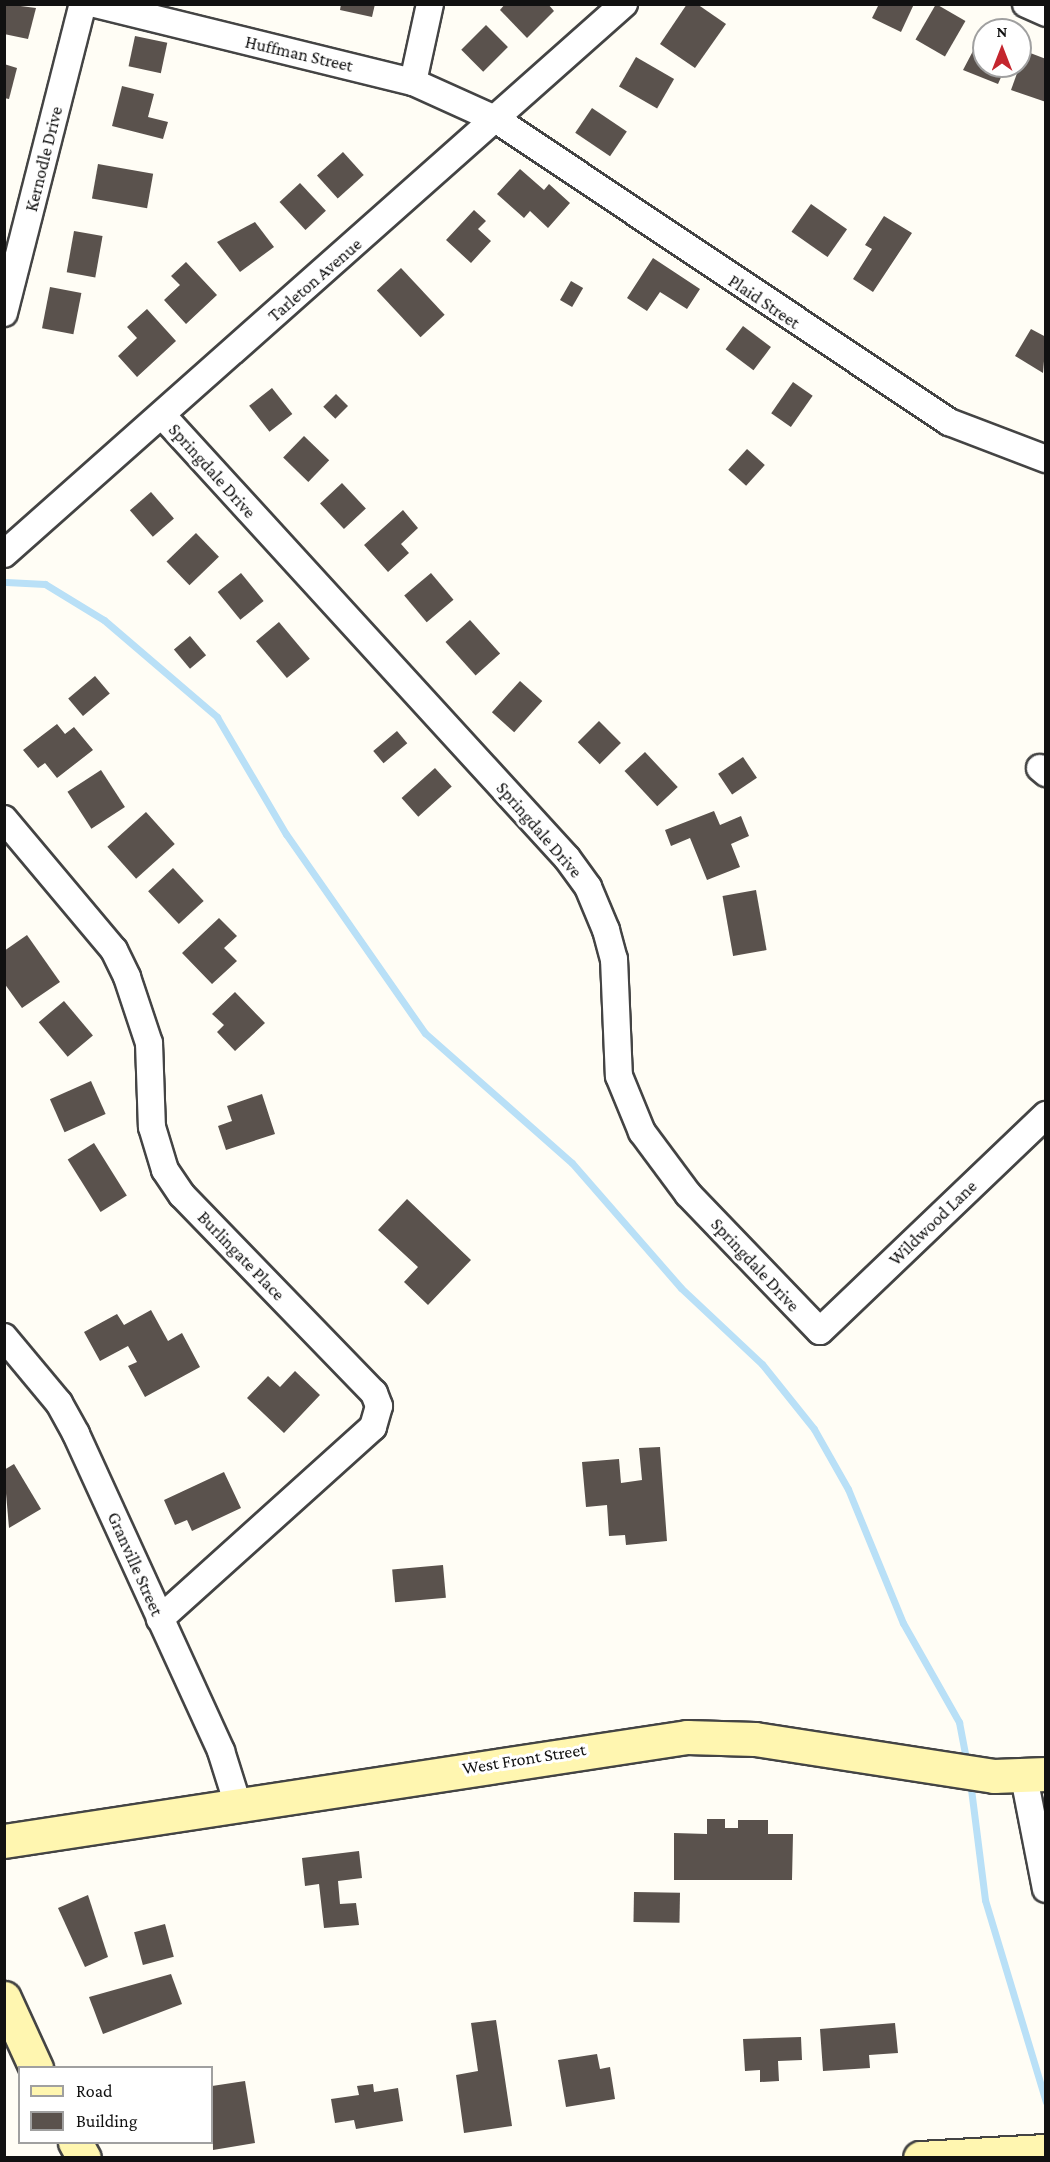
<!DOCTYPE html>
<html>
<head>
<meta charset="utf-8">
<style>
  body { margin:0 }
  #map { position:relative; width:1050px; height:2162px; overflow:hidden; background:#fffdf5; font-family:"Crimson Pro",serif }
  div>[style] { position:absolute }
  .stream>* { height:7px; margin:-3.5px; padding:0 3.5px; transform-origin:3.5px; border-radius:3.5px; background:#b9e0f7 }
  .building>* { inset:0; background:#5a524d; transform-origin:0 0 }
  .roads { filter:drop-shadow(2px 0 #444) drop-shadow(-2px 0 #444) drop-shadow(0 2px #444) drop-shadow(0 -2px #444) }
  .street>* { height:26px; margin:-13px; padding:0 13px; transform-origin:13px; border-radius:13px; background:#fff }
  .secondary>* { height:33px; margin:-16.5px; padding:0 16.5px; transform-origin:16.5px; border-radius:16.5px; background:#fff6b0 }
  span { translate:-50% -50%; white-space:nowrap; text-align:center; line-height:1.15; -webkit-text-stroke:6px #fff; paint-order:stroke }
  .street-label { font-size:18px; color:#111 }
  .frame { position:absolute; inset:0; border:6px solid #111; pointer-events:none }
  .legend { position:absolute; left:18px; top:2066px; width:195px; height:78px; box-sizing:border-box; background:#fff; border:2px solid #a0a0a0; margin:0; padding:8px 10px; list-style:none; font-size:18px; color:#111 }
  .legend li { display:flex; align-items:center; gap:12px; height:30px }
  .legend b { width:30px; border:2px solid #a0a0a0 }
  .north { position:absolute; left:972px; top:18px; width:60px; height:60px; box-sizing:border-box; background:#fff; border:2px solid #a0a0a0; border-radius:50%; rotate:0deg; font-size:16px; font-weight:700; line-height:24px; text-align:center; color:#111 }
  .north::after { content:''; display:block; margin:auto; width:21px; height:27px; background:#c4262e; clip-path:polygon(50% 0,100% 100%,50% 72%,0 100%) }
</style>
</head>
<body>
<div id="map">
  <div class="stream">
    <div style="left:6px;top:582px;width:39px;rotate:3deg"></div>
    <div style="left:45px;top:584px;width:69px;rotate:31.4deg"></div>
    <div style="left:104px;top:620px;width:149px;rotate:40.6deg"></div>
    <div style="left:217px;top:717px;width:136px;rotate:59.5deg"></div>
    <div style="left:286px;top:834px;width:243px;rotate:55.1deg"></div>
    <div style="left:425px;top:1033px;width:196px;rotate:41.5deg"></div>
    <div style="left:572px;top:1163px;width:166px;rotate:48.9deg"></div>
    <div style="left:681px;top:1288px;width:111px;rotate:43.2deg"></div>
    <div style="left:762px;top:1364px;width:83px;rotate:51.3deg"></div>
    <div style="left:814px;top:1429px;width:69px;rotate:60.5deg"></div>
    <div style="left:848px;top:1489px;width:145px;rotate:67.7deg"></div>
    <div style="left:903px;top:1623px;width:114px;rotate:60.5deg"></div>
    <div style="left:959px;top:1722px;width:43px;rotate:79.2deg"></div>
    <div style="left:970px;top:1781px;width:120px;rotate:82.8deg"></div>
    <div style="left:985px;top:1900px;width:211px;rotate:73.2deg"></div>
  </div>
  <div class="building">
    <div style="clip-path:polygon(5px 4px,36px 8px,28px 39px,4px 34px)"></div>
    <div style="clip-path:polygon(341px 4px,375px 4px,372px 17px,340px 10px)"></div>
    <div style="clip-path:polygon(505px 4px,548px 4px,554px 11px,527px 38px,500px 10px)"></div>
    <div style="clip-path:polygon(687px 4px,697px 4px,726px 24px,695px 68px,660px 44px)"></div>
    <div style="clip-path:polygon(879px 4px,914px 4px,901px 32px,872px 18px)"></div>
    <div style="left:936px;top:4px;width:34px;height:41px;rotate:30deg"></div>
    <div style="left:486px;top:25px;width:31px;height:35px;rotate:45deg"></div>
    <div style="clip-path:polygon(984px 30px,984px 66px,1006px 66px,998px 84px,963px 70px)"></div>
    <div style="left:135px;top:36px;width:33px;height:31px;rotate:12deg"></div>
    <div style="clip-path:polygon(1025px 51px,1046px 59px,1046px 102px,1011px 90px)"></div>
    <div style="left:636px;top:57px;width:44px;height:34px;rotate:30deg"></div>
    <div style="clip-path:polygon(4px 64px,17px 68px,9px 99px,4px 98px)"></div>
    <div style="clip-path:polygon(122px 86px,154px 94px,148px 117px,168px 122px,163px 139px,112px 126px)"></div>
    <div style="left:592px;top:108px;width:42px;height:30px;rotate:34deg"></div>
    <div style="left:343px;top:152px;width:31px;height:35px;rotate:48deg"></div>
    <div style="left:98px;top:164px;width:56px;height:35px;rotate:10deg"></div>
    <div style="clip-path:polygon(520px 169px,544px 190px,549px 184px,570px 203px,548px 228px,530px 211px,524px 218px,497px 194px)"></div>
    <div style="left:300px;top:183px;width:38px;height:28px;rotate:47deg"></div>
    <div style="left:811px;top:204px;width:44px;height:34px;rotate:35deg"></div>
    <div style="clip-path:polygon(474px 210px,486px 221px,478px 229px,491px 241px,471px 263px,446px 240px)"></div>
    <div style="clip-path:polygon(884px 216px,912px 233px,873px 292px,853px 279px,872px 249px,865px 245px)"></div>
    <div style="clip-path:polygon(255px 222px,274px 247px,240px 272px,217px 242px)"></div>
    <div style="left:74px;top:231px;width:29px;height:42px;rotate:10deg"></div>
    <div style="clip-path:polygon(653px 258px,700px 289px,687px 309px,660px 292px,647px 311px,627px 298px)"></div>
    <div style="clip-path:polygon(186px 262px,217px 295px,186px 324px,164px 300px,180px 285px,171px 276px)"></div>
    <div style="left:401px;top:268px;width:64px;height:33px;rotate:47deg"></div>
    <div style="left:571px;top:281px;width:14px;height:22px;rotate:30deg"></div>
    <div style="left:50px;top:287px;width:32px;height:42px;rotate:11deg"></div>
    <div style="clip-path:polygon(147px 309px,176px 341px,137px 377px,118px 356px,137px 338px,127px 327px)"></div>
    <div style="left:743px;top:326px;width:35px;height:29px;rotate:37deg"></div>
    <div style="clip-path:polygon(1031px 329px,1046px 337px,1043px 373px,1015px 356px)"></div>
    <div style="left:793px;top:382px;width:24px;height:38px;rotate:35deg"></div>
    <div style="left:272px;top:388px;width:33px;height:29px;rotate:52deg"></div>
    <div style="left:336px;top:394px;width:17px;height:18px;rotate:45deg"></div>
    <div style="left:304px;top:436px;width:35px;height:30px;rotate:44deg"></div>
    <div style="left:747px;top:449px;width:24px;height:28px;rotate:42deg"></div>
    <div style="left:342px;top:483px;width:35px;height:30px;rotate:47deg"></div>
    <div style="left:151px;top:492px;width:35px;height:28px;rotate:49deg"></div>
    <div style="clip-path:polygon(403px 510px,418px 528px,401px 544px,409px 553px,388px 572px,364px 545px)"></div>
    <div style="left:196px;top:533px;width:33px;height:41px;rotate:46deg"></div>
    <div style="left:241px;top:573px;width:36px;height:30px;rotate:51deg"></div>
    <div style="left:431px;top:573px;width:35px;height:35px;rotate:50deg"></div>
    <div style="left:470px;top:620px;width:45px;height:33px;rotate:48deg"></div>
    <div style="left:279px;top:622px;width:48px;height:30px;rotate:50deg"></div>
    <div style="left:190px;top:636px;width:25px;height:21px;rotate:50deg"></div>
    <div style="left:95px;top:676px;width:23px;height:35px;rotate:50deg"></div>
    <div style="left:520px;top:681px;width:30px;height:42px;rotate:42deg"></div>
    <div style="left:599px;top:721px;width:31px;height:30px;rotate:45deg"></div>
    <div style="clip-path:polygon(57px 724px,65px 734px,74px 727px,93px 750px,57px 778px,45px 763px,38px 768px,23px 750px)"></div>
    <div style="left:397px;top:731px;width:16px;height:31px;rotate:50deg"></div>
    <div style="left:645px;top:752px;width:48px;height:28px;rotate:47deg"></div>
    <div style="left:743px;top:757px;width:25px;height:30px;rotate:56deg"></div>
    <div style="left:435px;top:768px;width:25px;height:45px;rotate:48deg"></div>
    <div style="left:101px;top:770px;width:44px;height:40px;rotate:57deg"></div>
    <div style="clip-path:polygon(714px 811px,720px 825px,741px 816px,749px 836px,731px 844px,740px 867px,707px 880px,690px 838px,671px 846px,665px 830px)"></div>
    <div style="left:146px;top:812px;width:43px;height:52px;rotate:48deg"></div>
    <div style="left:173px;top:868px;width:45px;height:34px;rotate:47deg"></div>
    <div style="left:756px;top:890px;width:61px;height:34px;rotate:80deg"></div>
    <div style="clip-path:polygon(219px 918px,237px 936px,224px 948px,237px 961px,212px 984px,182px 953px)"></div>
    <div style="clip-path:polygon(27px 935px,60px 982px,22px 1008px,4px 983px,4px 951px)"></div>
    <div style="clip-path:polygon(235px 992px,265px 1023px,235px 1051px,217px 1032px,224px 1025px,212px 1014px)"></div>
    <div style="left:64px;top:1001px;width:45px;height:33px;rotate:50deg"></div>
    <div style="left:91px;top:1081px;width:36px;height:45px;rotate:66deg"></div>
    <div style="clip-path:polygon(262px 1094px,275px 1134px,226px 1150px,218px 1126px,232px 1121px,227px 1106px)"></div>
    <div style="left:94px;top:1143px;width:62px;height:31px;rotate:58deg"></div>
    <div style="clip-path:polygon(407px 1199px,471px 1260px,428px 1305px,404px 1282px,418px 1267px,378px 1230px)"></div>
    <div style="clip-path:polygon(151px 1310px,168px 1341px,182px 1333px,200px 1367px,145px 1397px,128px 1366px,137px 1362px,128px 1346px,100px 1361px,84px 1332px,117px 1314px,124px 1325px)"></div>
    <div style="clip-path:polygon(295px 1371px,320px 1395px,284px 1433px,247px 1398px,268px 1376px,280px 1387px)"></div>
    <div style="clip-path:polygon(660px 1447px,667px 1541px,626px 1545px,625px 1535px,609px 1536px,607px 1505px,586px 1507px,582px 1462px,619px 1459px,621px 1483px,642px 1480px,639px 1448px)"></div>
    <div style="clip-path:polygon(14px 1464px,41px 1509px,9px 1528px,4px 1470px)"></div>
    <div style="clip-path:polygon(224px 1472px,241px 1508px,192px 1531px,187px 1520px,175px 1525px,164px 1500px)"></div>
    <div style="left:443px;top:1565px;width:33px;height:51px;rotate:85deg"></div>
    <div style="clip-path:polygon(707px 1819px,725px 1819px,725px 1828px,738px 1828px,738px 1820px,768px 1820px,768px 1834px,793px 1834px,792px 1880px,674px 1880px,674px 1833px,707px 1834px)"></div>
    <div style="clip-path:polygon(359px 1851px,362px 1878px,338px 1881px,340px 1904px,356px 1903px,359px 1925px,324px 1928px,319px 1884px,305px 1886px,302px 1858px)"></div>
    <div style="left:634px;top:1892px;width:46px;height:30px;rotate:1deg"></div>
    <div style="clip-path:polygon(88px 1895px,108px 1957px,85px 1967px,58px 1908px)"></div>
    <div style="left:165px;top:1924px;width:34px;height:32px;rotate:75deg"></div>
    <div style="clip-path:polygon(171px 1974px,182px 2004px,103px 2034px,89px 1997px)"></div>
    <div style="clip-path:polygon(496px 2020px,512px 2126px,464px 2133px,456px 2075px,478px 2071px,471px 2023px)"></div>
    <div style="clip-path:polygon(895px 2023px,898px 2053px,869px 2055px,870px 2068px,823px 2071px,820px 2029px)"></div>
    <div style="clip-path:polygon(801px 2037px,802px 2060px,778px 2061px,779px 2081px,760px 2082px,760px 2070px,745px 2071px,743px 2039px)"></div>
    <div style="clip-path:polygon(597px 2054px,600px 2069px,610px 2067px,615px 2099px,566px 2107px,558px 2060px)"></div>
    <div style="clip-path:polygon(245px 2081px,255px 2143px,213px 2150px,212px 2086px)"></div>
    <div style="clip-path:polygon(373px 2084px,374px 2092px,398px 2088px,403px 2121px,356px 2129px,354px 2120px,335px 2123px,331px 2099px,359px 2095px,357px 2086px)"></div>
  </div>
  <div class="roads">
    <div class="street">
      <div style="left:95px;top:4px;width:327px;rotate:13.8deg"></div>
      <div style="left:413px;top:82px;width:92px;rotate:24.3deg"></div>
      <div style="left:497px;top:120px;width:544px;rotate:33.75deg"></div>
      <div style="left:949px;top:422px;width:104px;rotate:20.9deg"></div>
      <div style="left:1026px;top:4px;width:22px;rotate:24deg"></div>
      <div style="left:413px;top:82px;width:80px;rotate:-77.7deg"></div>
      <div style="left:4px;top:313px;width:319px;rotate:-75.7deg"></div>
      <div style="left:162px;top:415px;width:600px;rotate:47.57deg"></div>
      <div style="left:567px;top:858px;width:36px;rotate:54deg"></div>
      <div style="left:588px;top:887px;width:47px;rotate:67.3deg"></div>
      <div style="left:606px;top:930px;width:30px;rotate:75deg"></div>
      <div style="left:614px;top:959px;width:117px;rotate:87.6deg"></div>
      <div style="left:619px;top:1076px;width:61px;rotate:67.7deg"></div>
      <div style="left:642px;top:1132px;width:77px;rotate:53.4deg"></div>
      <div style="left:688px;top:1194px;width:190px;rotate:46.1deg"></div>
      <div style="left:820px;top:1331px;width:313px;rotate:-43.7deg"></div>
      <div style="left:4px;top:554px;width:829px;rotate:-41.58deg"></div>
      <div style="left:1040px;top:768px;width:8px;rotate:40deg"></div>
      <div style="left:4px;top:819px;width:171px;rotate:50deg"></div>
      <div style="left:114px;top:950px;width:30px;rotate:64deg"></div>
      <div style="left:127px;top:977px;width:70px;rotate:71.6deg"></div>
      <div style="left:149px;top:1043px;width:84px;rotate:88deg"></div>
      <div style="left:152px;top:1127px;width:45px;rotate:73.2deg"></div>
      <div style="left:165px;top:1170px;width:30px;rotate:56deg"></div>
      <div style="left:182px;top:1195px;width:276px;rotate:45.9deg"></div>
      <div style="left:374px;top:1393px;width:14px;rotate:69deg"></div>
      <div style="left:379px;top:1406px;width:22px;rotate:106deg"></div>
      <div style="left:373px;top:1427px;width:287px;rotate:138deg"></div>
      <div style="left:4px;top:1337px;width:86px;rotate:50.2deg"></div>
      <div style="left:59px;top:1403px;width:35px;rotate:61deg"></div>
      <div style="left:76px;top:1434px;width:349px;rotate:65.4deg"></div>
      <div style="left:221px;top:1751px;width:57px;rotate:72.5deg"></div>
      <div style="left:1024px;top:1777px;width:114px;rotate:78.9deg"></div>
    </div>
    <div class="secondary">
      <div style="left:4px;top:1841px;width:691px;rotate:-8.66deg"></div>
      <div style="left:687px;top:1737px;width:68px;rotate:1.7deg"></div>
      <div style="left:755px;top:1739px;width:242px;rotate:8.8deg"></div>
      <div style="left:994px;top:1776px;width:52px;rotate:-2.2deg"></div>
      <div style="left:4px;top:1998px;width:77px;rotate:65.4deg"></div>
      <div style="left:75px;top:2142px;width:18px;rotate:61deg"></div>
      <div style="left:920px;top:2158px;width:126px;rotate:-3.2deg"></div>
    </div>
  </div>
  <div class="street-label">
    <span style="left:299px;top:54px;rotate:13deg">Huffman Street</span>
    <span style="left:44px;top:159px;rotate:-76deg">Kernodle Drive</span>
    <span style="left:315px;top:280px;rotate:-41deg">Tarleton Avenue</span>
    <span style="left:764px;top:302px;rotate:34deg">Plaid Street</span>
    <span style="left:212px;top:471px;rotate:48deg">Springdale Drive</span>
    <span style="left:539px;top:830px;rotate:49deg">Springdale Drive</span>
    <span style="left:933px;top:1223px;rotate:-44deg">Wildwood Lane</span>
    <span style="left:241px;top:1256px;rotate:46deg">Burlingate Place</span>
    <span style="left:755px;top:1265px;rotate:47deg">Springdale Drive</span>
    <span style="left:135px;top:1564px;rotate:66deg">Granville Street</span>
    <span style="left:524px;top:1759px;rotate:-9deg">West Front Street</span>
  </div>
  <div class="frame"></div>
  <ul class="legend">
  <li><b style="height:8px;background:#fff6b0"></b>Road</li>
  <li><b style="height:16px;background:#5a524d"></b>Building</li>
  </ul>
  <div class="north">N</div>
</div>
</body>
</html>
